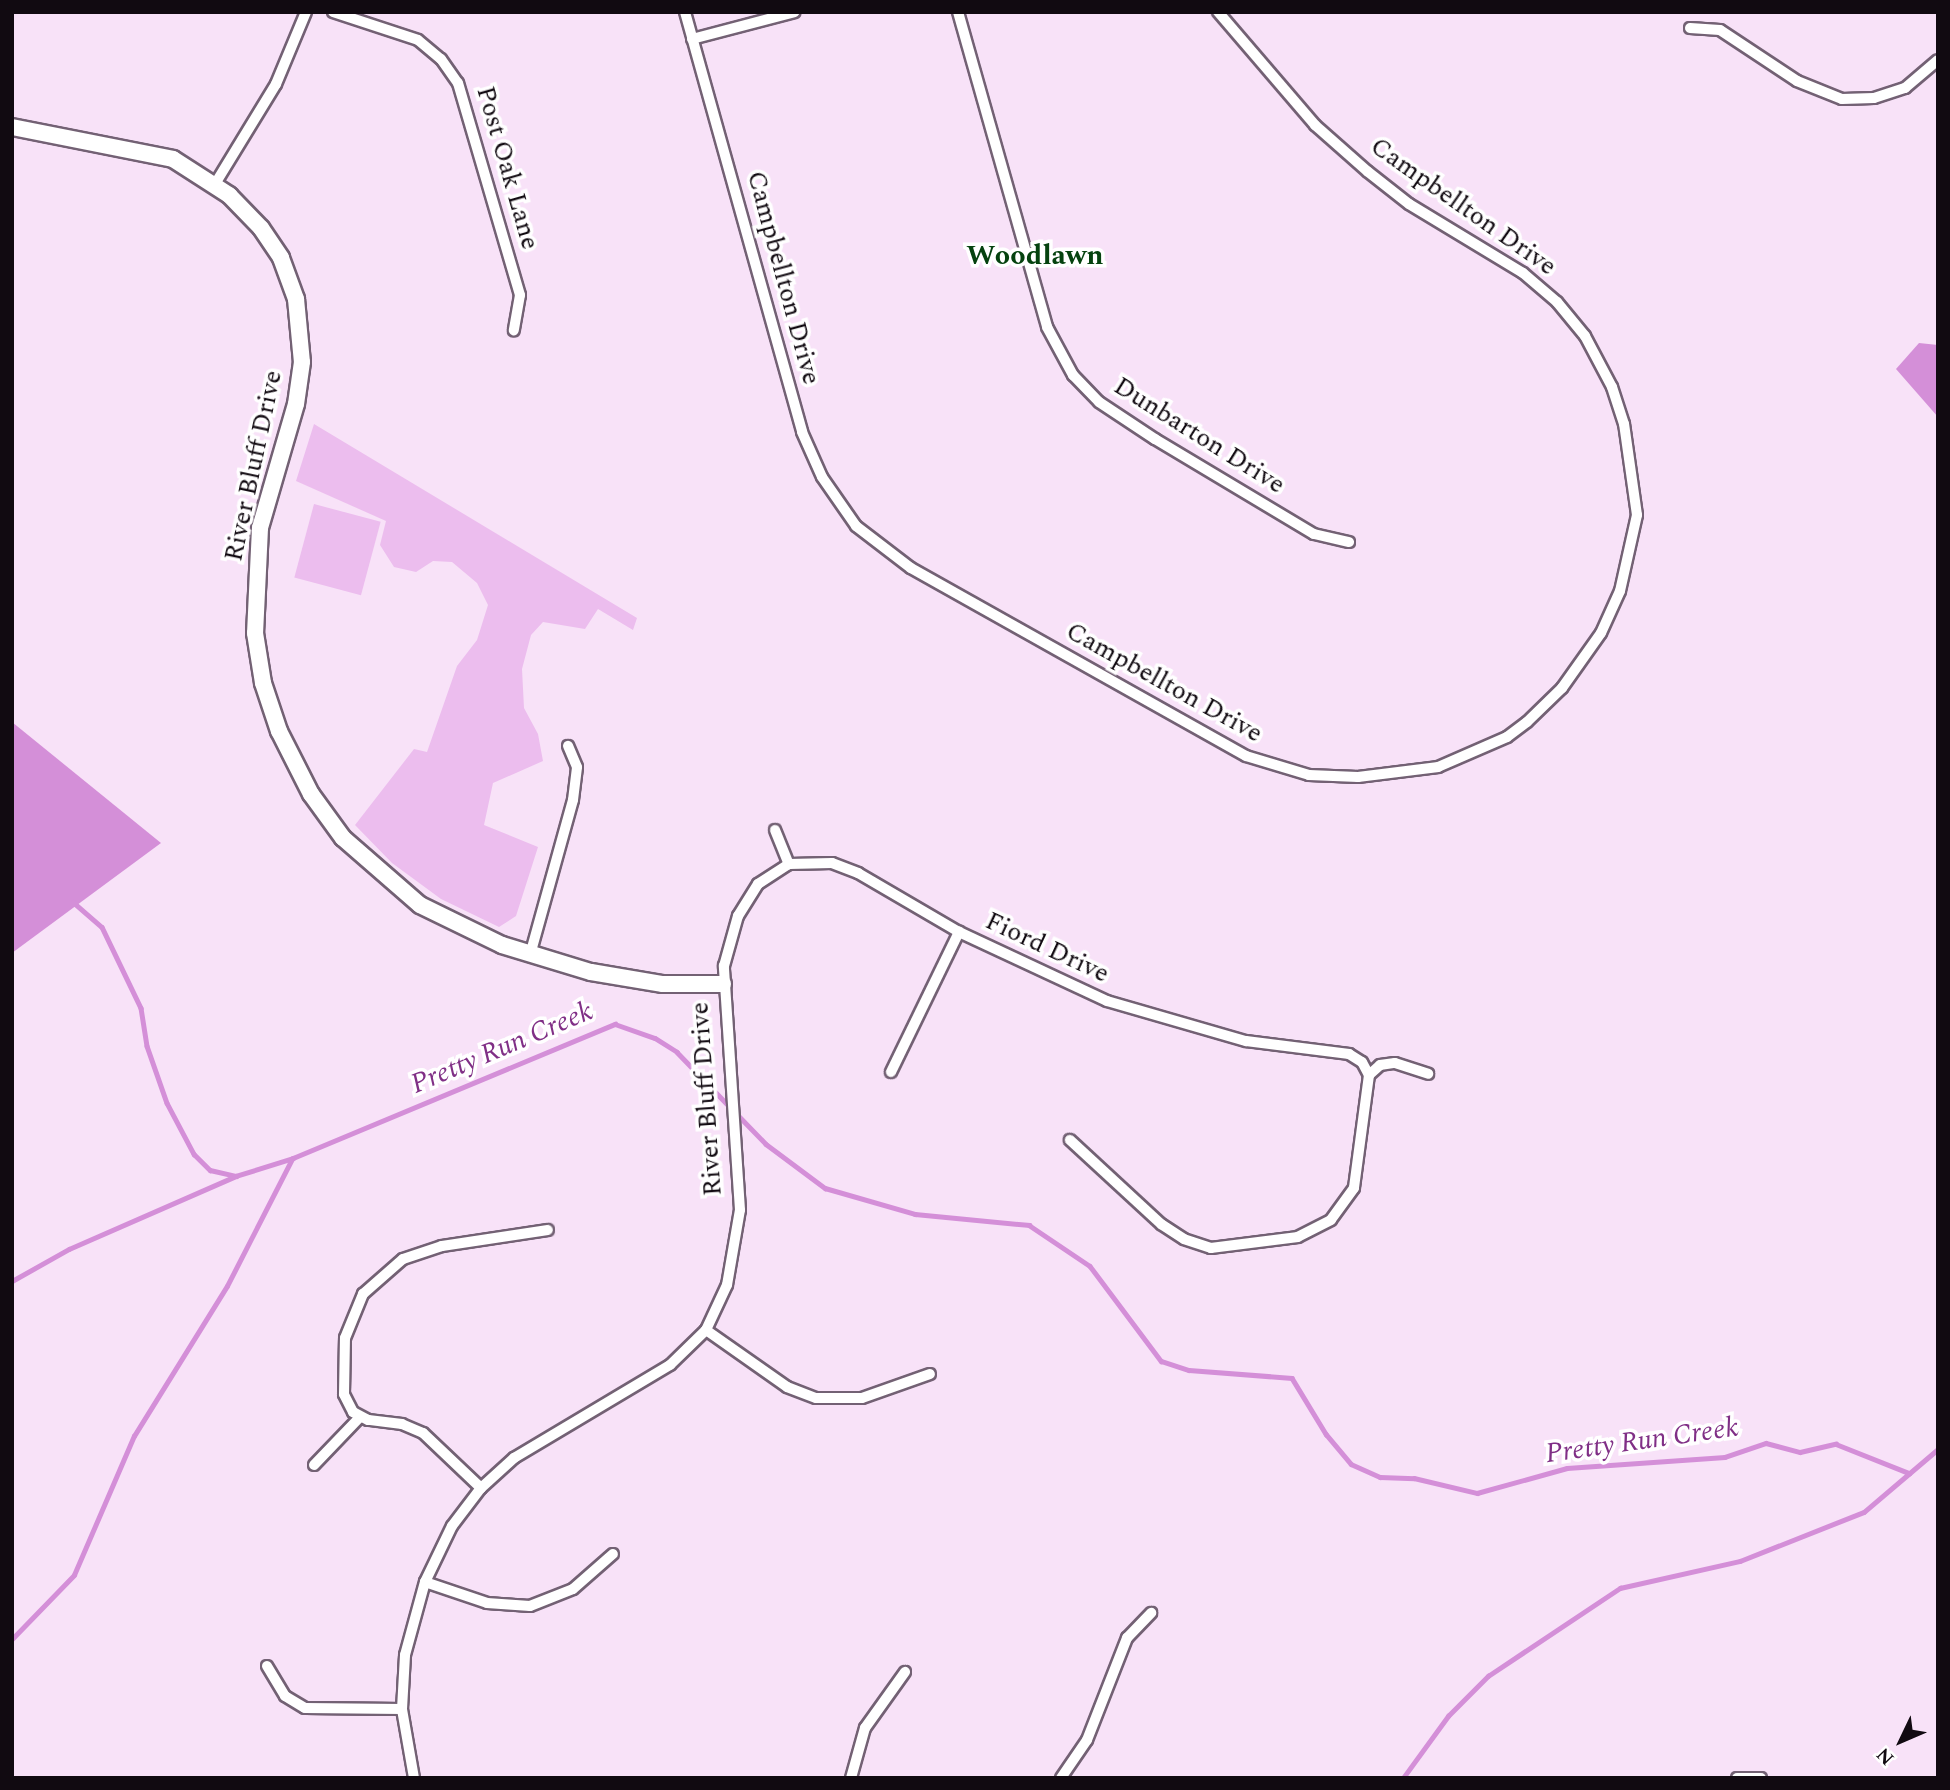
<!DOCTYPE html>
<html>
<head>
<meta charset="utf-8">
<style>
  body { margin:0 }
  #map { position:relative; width:1950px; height:1790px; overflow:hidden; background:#f8e2f8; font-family:Spectral,serif }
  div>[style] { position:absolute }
  .green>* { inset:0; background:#ecbdee; transform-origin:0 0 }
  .water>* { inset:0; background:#d48fd8 }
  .stream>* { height:4.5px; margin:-2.25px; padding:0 2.25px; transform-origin:2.25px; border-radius:2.25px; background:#d48fd8 }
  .roads { filter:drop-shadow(2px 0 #736174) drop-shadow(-2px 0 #736174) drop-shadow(0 2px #736174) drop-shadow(0 -2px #736174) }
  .street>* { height:10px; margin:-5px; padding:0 5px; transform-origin:5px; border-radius:5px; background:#fff }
  .secondary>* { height:16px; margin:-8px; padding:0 8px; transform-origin:8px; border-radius:8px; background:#fff }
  span { translate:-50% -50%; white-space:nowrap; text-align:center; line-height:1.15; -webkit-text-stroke:7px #fff; paint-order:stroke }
  .street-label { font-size:26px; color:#110a11 }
  .neighbourhood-label { font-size:28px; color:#05420f; font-weight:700 }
  .water-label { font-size:28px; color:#802f86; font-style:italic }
  .frame { position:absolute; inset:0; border:14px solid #110a11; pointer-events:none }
  .north { position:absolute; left:1866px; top:1706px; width:70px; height:70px; -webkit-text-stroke:5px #fff; paint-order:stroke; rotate:226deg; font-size:19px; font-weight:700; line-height:28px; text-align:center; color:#110a11 }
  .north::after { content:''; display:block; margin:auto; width:24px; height:32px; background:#110a11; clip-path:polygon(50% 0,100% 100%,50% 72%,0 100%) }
</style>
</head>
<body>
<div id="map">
  <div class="green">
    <div style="clip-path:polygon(314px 424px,637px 618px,633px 630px,598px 609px,585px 629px,543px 622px,531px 635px,522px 669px,524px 708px,538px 734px,543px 761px,493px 783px,484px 825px,538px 847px,516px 916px,499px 927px,441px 899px,392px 863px,355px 825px,414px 749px,427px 752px,457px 666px,477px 640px,488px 605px,477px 583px,452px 562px,433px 561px,416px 572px,394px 567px,380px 545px,386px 521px,296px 481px)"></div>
    <div style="left:314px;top:504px;width:69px;height:76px;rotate:15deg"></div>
  </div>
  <div class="water">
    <div style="clip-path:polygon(1919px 343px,1938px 345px,1938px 417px,1896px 369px)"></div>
    <div style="clip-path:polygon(12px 722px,161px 843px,12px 953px)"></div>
  </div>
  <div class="stream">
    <div style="left:73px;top:902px;width:38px;rotate:41deg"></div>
    <div style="left:102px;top:927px;width:90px;rotate:64.3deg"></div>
    <div style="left:141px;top:1008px;width:38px;rotate:81deg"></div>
    <div style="left:147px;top:1046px;width:60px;rotate:70.7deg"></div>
    <div style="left:167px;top:1103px;width:58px;rotate:62.1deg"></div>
    <div style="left:194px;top:1154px;width:23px;rotate:45deg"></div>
    <div style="left:210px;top:1170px;width:27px;rotate:13deg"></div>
    <div style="left:236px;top:1176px;width:60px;rotate:-17.5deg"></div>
    <div style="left:293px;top:1158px;width:349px;rotate:-22.6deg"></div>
    <div style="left:615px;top:1024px;width:42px;rotate:19.3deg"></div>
    <div style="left:655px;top:1038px;width:26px;rotate:32deg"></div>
    <div style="left:677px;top:1052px;width:76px;rotate:46.1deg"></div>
    <div style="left:736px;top:1113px;width:43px;rotate:45.9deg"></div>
    <div style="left:766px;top:1144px;width:74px;rotate:36.7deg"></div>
    <div style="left:825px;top:1188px;width:94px;rotate:16.1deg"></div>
    <div style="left:915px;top:1214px;width:115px;rotate:5.5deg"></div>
    <div style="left:1029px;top:1225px;width:73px;rotate:33.9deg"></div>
    <div style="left:1090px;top:1266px;width:119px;rotate:53.2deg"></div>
    <div style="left:1161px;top:1361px;width:29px;rotate:18deg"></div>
    <div style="left:1189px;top:1370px;width:103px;rotate:4.4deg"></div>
    <div style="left:1292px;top:1378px;width:66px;rotate:58.7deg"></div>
    <div style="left:1326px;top:1434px;width:39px;rotate:50deg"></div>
    <div style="left:1351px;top:1464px;width:32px;rotate:24deg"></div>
    <div style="left:1380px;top:1477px;width:34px;rotate:2deg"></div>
    <div style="left:1414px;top:1478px;width:65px;rotate:13.4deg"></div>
    <div style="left:1477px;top:1493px;width:93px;rotate:-15.5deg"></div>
    <div style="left:1567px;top:1468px;width:158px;rotate:-4deg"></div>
    <div style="left:1725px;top:1457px;width:43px;rotate:-18.9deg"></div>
    <div style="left:1766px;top:1443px;width:35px;rotate:15deg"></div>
    <div style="left:1800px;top:1452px;width:37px;rotate:-13deg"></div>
    <div style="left:1836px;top:1444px;width:79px;rotate:21.7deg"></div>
    <div style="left:12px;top:1281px;width:65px;rotate:-29.3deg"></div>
    <div style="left:69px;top:1249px;width:182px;rotate:-23.6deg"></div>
    <div style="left:12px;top:1639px;width:89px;rotate:-45.9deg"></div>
    <div style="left:74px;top:1575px;width:151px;rotate:-66.7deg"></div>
    <div style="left:134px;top:1436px;width:176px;rotate:-58.2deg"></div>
    <div style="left:227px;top:1286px;width:143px;rotate:-62.9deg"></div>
    <div style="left:1403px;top:1778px;width:77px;rotate:-54deg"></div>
    <div style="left:1448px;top:1716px;width:57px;rotate:-45deg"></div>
    <div style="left:1488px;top:1676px;width:159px;rotate:-33.7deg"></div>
    <div style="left:1620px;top:1588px;width:123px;rotate:-12.7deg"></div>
    <div style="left:1740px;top:1561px;width:133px;rotate:-21.6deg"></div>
    <div style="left:1864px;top:1512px;width:97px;rotate:-40.4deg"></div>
  </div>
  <div class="roads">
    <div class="street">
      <div style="left:333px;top:12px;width:89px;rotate:18.2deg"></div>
      <div style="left:418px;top:40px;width:30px;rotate:40deg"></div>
      <div style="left:441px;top:59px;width:29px;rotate:55deg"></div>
      <div style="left:458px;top:83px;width:221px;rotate:73.7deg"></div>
      <div style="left:520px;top:295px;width:36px;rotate:100deg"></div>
      <div style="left:685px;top:12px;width:436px;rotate:74.4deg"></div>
      <div style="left:802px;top:432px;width:49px;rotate:66deg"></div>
      <div style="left:822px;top:477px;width:60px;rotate:55.2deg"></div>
      <div style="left:856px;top:526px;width:69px;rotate:37.4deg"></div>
      <div style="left:911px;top:568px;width:384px;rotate:29.3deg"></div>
      <div style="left:1246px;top:756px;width:66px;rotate:16.8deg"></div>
      <div style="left:1309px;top:775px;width:49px;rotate:2.3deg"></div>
      <div style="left:1358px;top:777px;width:81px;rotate:-7.1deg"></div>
      <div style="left:1438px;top:767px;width:75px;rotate:-23.5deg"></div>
      <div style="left:1507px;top:737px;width:25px;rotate:-37deg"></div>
      <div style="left:1527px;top:722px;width:49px;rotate:-44.2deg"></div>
      <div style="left:1562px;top:688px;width:67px;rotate:-54.7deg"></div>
      <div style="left:1601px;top:633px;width:46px;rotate:-65.7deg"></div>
      <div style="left:1620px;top:591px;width:78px;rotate:-77.4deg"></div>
      <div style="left:1637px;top:515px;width:92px;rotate:-98.1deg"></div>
      <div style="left:1624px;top:424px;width:39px;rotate:-108deg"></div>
      <div style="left:1612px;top:387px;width:58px;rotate:-117.9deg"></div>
      <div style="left:1585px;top:336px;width:44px;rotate:-129.5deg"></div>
      <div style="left:1557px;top:302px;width:45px;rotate:-139.5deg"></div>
      <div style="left:1523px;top:273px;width:133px;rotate:-148.8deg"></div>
      <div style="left:1409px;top:204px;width:53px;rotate:-141.8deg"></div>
      <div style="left:1367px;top:171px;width:69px;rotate:-138.5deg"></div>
      <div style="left:1315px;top:125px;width:149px;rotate:-130.6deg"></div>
      <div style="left:958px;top:12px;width:327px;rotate:74.2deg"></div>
      <div style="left:1047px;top:327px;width:55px;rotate:61.6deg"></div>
      <div style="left:1073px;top:375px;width:37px;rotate:46deg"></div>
      <div style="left:1099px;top:402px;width:67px;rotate:33.5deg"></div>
      <div style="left:1155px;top:439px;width:185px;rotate:30.9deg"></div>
      <div style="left:1314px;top:534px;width:36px;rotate:13deg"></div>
      <div style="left:1690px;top:28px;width:30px;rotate:4deg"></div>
      <div style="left:1720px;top:30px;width:92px;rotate:33.5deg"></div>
      <div style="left:1797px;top:81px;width:48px;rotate:21.8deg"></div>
      <div style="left:1842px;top:99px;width:32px;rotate:-2deg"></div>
      <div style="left:1874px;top:98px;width:33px;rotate:-18deg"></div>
      <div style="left:1905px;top:88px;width:43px;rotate:-40.3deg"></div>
      <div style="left:692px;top:39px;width:106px;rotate:-14.7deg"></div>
      <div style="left:215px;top:184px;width:117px;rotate:-58.6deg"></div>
      <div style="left:276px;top:84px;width:78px;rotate:-67.4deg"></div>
      <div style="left:775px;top:830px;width:37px;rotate:68deg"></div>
      <div style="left:530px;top:955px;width:161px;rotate:-74.5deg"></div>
      <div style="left:573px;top:800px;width:33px;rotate:-83deg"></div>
      <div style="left:577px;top:767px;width:23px;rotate:-113deg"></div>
      <div style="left:891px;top:1072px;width:156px;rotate:-64.1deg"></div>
      <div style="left:1369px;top:1075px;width:15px;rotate:-42deg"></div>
      <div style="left:1380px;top:1065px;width:15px;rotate:-8deg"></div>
      <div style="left:1395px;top:1063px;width:35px;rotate:18deg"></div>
      <div style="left:706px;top:1330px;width:99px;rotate:35.1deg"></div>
      <div style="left:787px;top:1387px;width:31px;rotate:21deg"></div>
      <div style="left:816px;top:1398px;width:46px"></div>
      <div style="left:862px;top:1398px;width:72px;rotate:-19.4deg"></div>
      <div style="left:314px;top:1465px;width:66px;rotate:-46.2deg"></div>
      <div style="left:481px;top:1488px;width:80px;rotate:-136.5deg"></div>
      <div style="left:423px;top:1433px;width:23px;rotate:-157deg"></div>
      <div style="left:402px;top:1424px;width:34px;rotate:-173deg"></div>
      <div style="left:368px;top:1420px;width:17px;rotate:-152deg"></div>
      <div style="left:353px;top:1412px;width:20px;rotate:-117deg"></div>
      <div style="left:344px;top:1394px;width:56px;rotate:-89deg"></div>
      <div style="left:345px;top:1338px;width:48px;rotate:-67.8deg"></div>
      <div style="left:363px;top:1294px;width:53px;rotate:-41.2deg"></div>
      <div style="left:403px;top:1259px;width:41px;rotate:-18.4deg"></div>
      <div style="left:442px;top:1246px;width:107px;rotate:-8.6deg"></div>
      <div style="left:425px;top:1582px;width:65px;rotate:18.7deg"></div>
      <div style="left:487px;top:1603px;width:43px;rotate:4deg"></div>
      <div style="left:530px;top:1606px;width:46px;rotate:-21.6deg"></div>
      <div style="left:573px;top:1589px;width:53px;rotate:-41.2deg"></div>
      <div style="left:267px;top:1666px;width:35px;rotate:59deg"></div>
      <div style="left:285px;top:1696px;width:23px;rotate:31deg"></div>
      <div style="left:305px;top:1708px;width:97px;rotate:0.6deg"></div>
      <div style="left:414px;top:1778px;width:70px;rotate:-99.9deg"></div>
      <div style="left:402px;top:1709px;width:54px;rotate:-86.8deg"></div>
      <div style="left:405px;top:1655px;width:76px;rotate:-74.7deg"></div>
      <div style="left:425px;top:1582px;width:62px;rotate:-64.3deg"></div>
      <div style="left:452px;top:1526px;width:48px;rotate:-52.7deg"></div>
      <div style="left:481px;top:1488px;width:45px;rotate:-42.3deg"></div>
      <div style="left:514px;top:1458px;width:182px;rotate:-30.8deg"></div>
      <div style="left:670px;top:1365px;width:50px;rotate:-44.2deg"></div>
      <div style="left:706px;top:1330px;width:50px;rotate:-65deg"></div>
      <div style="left:727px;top:1285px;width:76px;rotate:-80.2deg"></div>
      <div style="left:740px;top:1210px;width:245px;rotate:-93.8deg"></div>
      <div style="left:724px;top:966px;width:52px;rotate:-74.4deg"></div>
      <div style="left:738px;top:916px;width:38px;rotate:-58deg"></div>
      <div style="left:758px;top:884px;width:37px;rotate:-33deg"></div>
      <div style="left:789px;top:864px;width:43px;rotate:-1.3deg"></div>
      <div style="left:832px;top:863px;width:28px;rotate:21deg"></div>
      <div style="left:858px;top:873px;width:117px;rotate:30.3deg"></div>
      <div style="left:959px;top:932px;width:163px;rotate:25deg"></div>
      <div style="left:1107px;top:1001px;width:145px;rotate:16.1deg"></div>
      <div style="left:1246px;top:1041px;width:104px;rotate:7.2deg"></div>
      <div style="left:1349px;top:1054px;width:15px;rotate:32deg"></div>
      <div style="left:1362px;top:1062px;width:15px;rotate:62deg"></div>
      <div style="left:1369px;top:1075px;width:114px;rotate:97.6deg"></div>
      <div style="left:1354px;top:1188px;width:39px;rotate:126deg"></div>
      <div style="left:1331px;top:1220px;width:37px;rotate:153deg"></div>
      <div style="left:1298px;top:1237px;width:88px;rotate:172.8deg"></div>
      <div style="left:1211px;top:1248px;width:28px;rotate:-162deg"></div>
      <div style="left:1184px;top:1239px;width:27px;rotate:-147deg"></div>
      <div style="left:1161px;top:1224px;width:124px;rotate:-137.3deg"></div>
      <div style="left:851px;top:1778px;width:52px;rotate:-74.4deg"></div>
      <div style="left:865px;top:1728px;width:69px;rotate:-54.5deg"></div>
      <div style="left:1061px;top:1778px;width:46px;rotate:-55.6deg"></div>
      <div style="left:1087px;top:1740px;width:110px;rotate:-68.6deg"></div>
      <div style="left:1127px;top:1638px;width:35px;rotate:-46deg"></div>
      <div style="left:1737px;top:1778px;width:24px"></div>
    </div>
    <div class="secondary">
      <div style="left:12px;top:127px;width:164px;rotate:11.2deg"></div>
      <div style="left:173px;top:159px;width:67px;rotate:32.7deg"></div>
      <div style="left:229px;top:195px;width:46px;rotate:45.9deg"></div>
      <div style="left:261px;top:228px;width:36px;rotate:56deg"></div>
      <div style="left:281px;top:258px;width:44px;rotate:69.9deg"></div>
      <div style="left:296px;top:299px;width:63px;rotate:84.6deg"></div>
      <div style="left:302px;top:362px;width:42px;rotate:98.1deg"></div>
      <div style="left:296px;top:404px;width:129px;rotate:106.2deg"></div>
      <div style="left:260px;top:528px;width:105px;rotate:92.7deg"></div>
      <div style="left:255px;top:633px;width:51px;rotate:80.9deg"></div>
      <div style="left:263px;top:683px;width:51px;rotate:71.6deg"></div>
      <div style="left:279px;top:731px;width:71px;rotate:63.1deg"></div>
      <div style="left:311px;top:794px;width:54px;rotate:54deg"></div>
      <div style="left:343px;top:838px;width:102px;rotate:41deg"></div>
      <div style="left:420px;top:905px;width:91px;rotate:26deg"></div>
      <div style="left:502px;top:945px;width:93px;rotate:16.9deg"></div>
      <div style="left:591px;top:972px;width:73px;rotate:9.5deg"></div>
      <div style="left:663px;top:984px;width:60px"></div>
    </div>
  </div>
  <div class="street-label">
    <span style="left:507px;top:168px;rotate:74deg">Post Oak Lane</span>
    <span style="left:1463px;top:207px;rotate:35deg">Campbellton Drive</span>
    <span style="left:783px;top:278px;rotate:75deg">Campbellton Drive</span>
    <span style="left:1199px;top:436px;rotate:32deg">Dunbarton Drive</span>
    <span style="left:254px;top:466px;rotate:-78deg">River Bluff Drive</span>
    <span style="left:1164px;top:683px;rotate:29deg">Campbellton Drive</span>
    <span style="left:1047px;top:948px;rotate:25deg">Fiord Drive</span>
    <span style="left:707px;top:1099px;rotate:-94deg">River Bluff Drive</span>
  </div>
  <div class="neighbourhood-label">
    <span style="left:1035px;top:256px">Woodlawn</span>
  </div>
  <div class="water-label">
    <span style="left:502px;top:1048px;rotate:-23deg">Pretty Run Creek</span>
    <span style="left:1642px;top:1441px;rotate:-8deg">Pretty Run Creek</span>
  </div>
  <div class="frame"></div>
  <div class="north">N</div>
</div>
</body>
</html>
